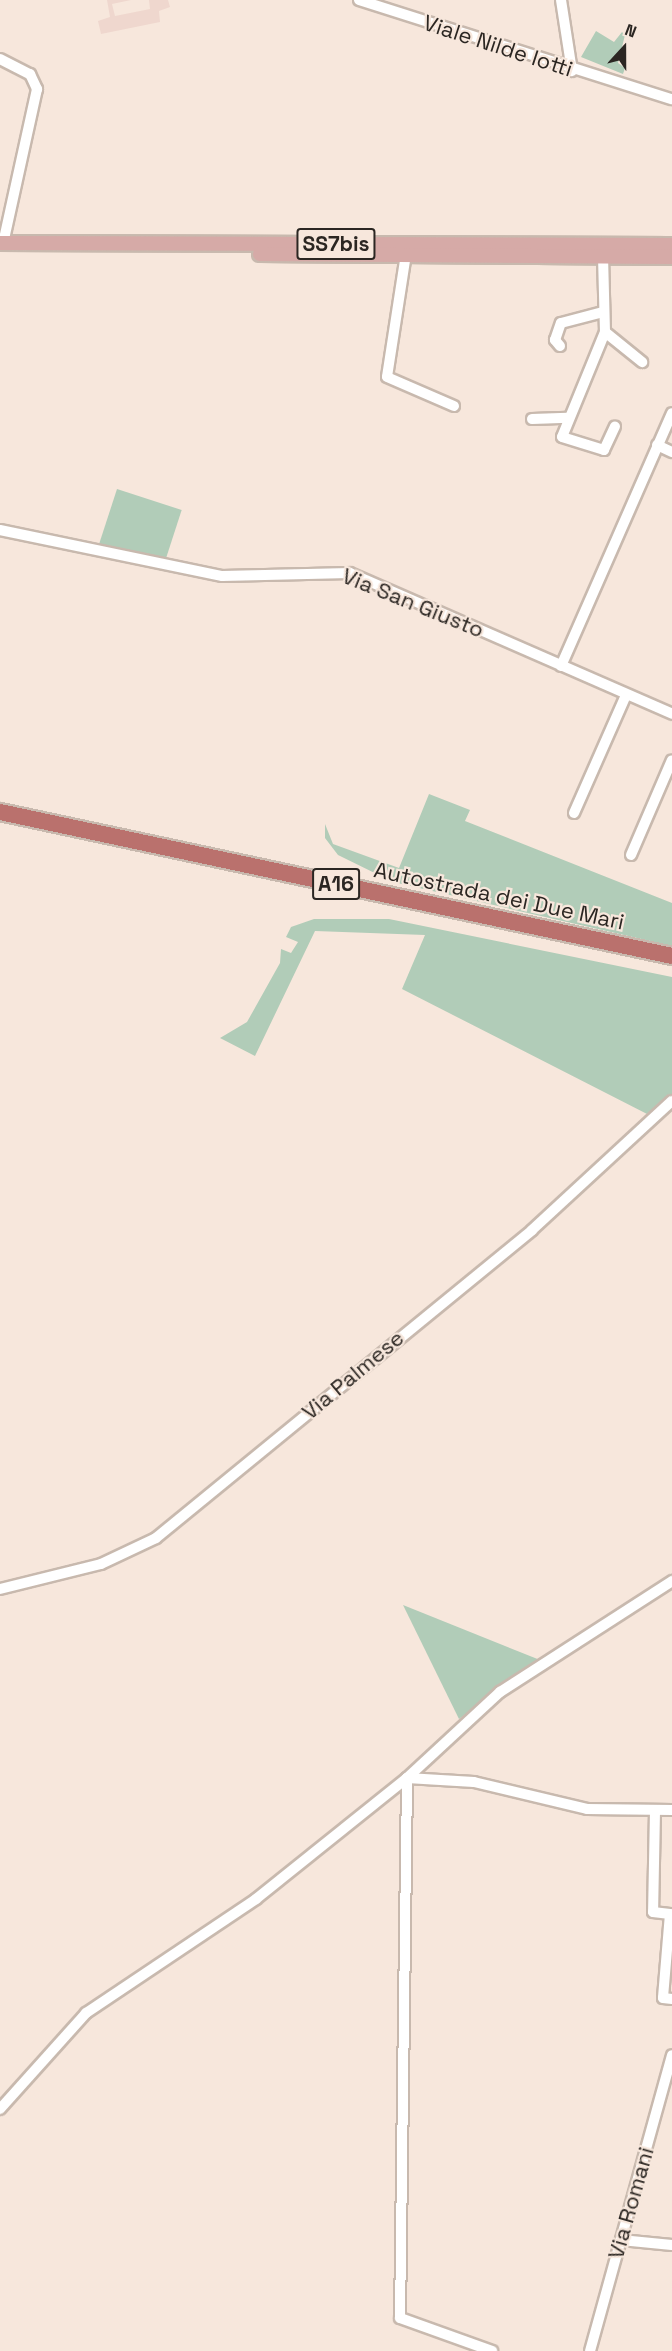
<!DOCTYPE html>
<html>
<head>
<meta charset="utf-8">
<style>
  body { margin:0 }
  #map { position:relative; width:672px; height:2351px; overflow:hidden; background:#f7e7dc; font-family:"Space Grotesk",sans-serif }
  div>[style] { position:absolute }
  .medical>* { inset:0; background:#efd7ce }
  .green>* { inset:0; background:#b1ccb8; transform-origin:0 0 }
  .roads { filter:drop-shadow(2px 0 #c8b9ae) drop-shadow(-2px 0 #c8b9ae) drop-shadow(0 2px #c8b9ae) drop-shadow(0 -2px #c8b9ae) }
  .minor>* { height:10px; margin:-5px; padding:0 5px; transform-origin:5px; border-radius:5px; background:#fff }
  .major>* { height:14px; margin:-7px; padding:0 7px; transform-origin:7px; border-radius:7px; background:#d6aaa7 }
  .highway>* { height:16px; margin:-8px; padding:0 8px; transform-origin:8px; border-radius:8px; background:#ba716d }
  span { translate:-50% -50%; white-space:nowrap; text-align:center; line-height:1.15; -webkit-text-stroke:4.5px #f7e7dc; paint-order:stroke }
  .shield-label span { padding:2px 4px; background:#f7e7dc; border:2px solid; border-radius:4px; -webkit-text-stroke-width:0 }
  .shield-label { font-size:21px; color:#2b2622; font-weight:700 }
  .street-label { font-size:22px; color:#2b2622 }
  .north { position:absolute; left:594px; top:18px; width:60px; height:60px; -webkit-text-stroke:4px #f7e7dc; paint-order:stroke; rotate:21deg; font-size:16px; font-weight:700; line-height:24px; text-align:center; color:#2b2622 }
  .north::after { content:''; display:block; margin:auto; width:21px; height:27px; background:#2b2622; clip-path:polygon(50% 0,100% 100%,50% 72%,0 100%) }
</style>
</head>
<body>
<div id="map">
  <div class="medical">
    <div style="clip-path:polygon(107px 0,131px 0,112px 4px,115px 16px,150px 9px,149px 0,168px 0,170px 7px,159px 11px,160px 22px,101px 34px,98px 21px,110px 17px)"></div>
  </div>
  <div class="green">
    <div style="clip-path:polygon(596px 31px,614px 42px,622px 32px,625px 35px,618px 63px,625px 68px,623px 74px,581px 57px)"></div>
    <div style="left:117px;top:489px;width:68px;height:59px;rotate:18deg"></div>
    <div style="clip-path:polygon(429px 794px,470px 810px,465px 821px,672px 903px,672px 946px,393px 882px,338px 855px,325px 838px,325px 824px,333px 844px,399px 868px)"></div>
    <div style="clip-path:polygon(314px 919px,389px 919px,672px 977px,672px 1097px,651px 1116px,402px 989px,425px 935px,315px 931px,255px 1056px,220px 1038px,247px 1022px,280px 963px,281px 949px,291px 953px,298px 942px,286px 937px,291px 927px)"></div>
    <div style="clip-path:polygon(403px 1605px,540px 1660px,459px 1719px)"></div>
  </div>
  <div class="roads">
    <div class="minor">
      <div style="left:359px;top:0;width:328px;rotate:17.6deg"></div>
      <div style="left:561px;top:0;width:72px;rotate:81.2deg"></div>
      <div style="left:0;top:59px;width:34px;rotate:27deg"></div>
      <div style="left:30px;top:74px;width:17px;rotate:65deg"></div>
      <div style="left:37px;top:89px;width:158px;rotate:102.4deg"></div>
      <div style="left:406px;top:254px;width:124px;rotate:98.8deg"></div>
      <div style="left:387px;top:377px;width:73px;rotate:23.4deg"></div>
      <div style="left:603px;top:256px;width:76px;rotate:88.5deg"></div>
      <div style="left:605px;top:332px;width:48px;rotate:39deg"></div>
      <div style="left:605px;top:332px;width:113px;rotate:112.3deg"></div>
      <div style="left:562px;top:437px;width:44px;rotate:17.2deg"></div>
      <div style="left:604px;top:450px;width:26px;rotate:-65deg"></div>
      <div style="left:560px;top:346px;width:8px;rotate:-130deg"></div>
      <div style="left:555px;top:340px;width:18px;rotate:-71deg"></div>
      <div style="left:561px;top:323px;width:43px;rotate:-14.7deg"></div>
      <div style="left:532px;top:419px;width:36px;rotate:-2deg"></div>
      <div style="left:657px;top:445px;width:17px;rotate:25deg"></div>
      <div style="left:0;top:530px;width:227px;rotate:11.7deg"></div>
      <div style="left:222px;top:576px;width:128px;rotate:-1.3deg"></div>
      <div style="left:350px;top:573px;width:352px;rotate:23.6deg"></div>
      <div style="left:561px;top:666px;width:276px;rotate:-66.3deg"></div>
      <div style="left:574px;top:813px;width:129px;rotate:-66.2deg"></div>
      <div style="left:631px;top:855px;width:103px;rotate:-66.7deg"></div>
      <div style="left:0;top:1589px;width:104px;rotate:-13.9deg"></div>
      <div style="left:101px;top:1564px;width:61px;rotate:-25.3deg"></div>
      <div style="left:156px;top:1538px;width:486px;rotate:-39.3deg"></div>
      <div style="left:532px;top:1230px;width:190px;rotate:-42.7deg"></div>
      <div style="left:407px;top:1778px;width:540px;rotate:90.74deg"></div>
      <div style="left:400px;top:2318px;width:98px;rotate:19.7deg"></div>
      <div style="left:407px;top:1778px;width:67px;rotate:3.4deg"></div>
      <div style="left:474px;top:1782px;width:116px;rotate:13.4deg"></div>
      <div style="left:587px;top:1809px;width:85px;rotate:0.7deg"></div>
      <div style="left:655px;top:1811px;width:101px;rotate:91.1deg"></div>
      <div style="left:653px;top:1912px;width:17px;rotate:7deg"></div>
      <div style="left:670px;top:1914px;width:84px;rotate:94.8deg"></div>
      <div style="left:663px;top:1998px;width:9px;rotate:6deg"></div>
      <div style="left:0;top:2109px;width:129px;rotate:-48.1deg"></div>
      <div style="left:86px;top:2013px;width:205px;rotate:-33.8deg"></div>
      <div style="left:256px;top:1899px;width:193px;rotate:-38.7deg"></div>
      <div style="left:407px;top:1778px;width:127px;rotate:-42.8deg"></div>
      <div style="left:500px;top:1692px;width:205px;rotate:-32.8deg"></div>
      <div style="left:621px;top:2240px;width:51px;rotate:5.6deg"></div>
      <div style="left:590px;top:2351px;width:307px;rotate:-74.5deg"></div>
    </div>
    <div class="major">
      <div style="left:0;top:243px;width:672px;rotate:0.17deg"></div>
      <div style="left:260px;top:254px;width:412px;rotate:0.4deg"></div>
    </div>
    <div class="highway">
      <div style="left:0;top:812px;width:687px;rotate:12.09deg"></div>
    </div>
  </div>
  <div class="shield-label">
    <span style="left:336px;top:244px">SS7bis</span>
    <span style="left:336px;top:884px">A16</span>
  </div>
  <div class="street-label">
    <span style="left:498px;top:46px;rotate:18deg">Viale Nilde Iotti</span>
    <span style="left:413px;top:603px;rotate:22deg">Via San Giusto</span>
    <span style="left:499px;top:896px;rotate:12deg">Autostrada dei Due Mari</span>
    <span style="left:353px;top:1375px;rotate:-40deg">Via Palmese</span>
    <span style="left:631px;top:2203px;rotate:-74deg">Via Romani</span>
  </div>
  <div class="north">N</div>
</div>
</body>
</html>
